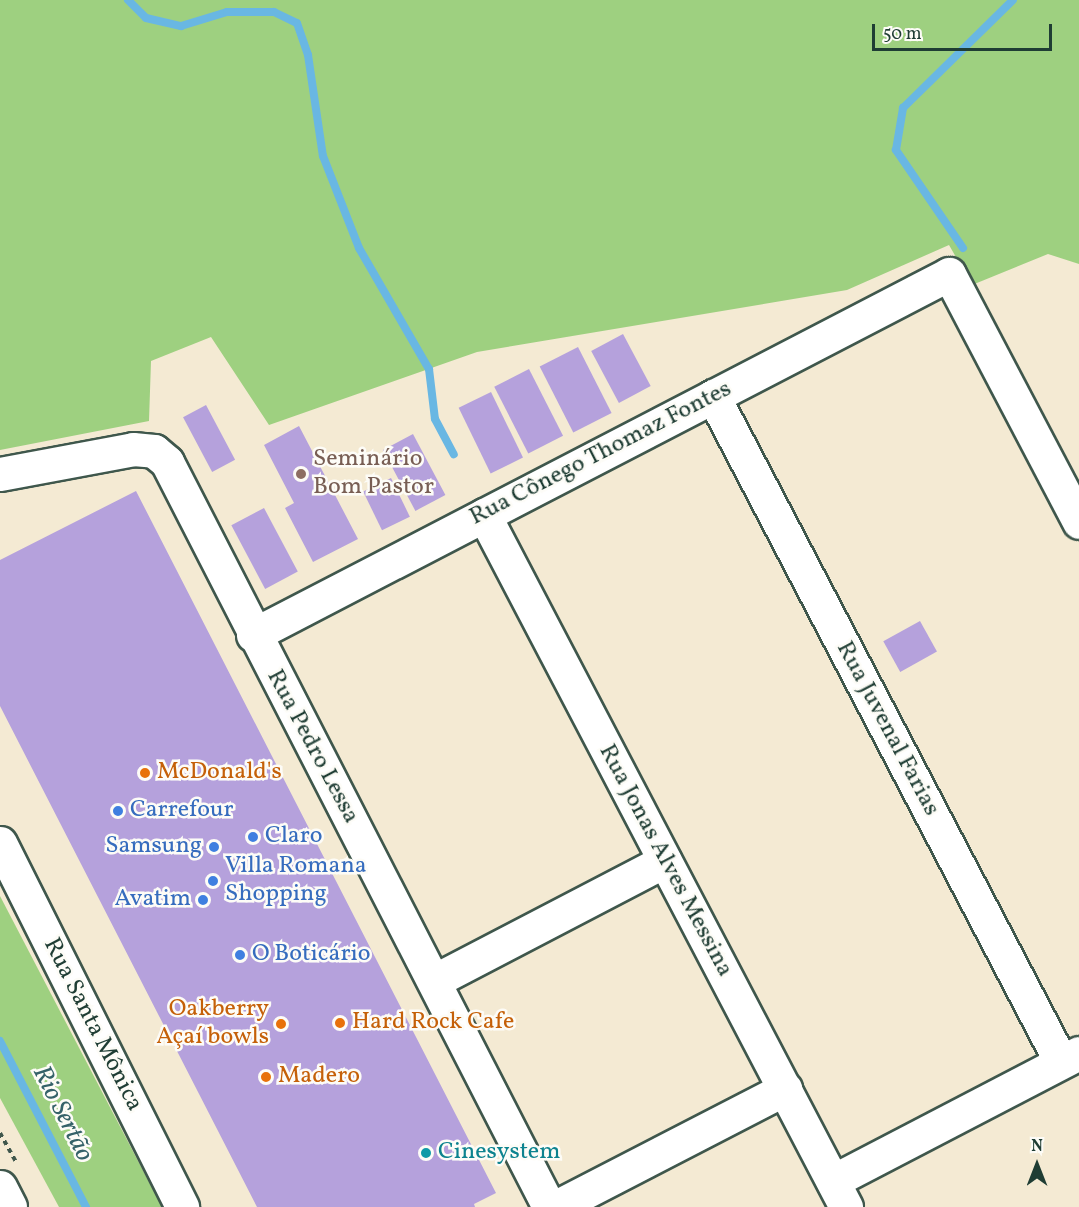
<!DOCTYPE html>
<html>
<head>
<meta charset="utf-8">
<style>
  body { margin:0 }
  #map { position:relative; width:1079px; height:1207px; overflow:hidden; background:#f4ead3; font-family:Vollkorn,serif }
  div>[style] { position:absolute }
  .green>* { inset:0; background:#9ed080 }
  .stream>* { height:8px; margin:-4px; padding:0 4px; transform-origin:4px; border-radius:4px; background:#69b7e3 }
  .building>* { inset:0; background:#b5a1dc; transform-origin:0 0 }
  .path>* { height:4px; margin-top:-2px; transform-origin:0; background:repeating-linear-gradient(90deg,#3f574c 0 4.5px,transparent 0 9px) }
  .roads { filter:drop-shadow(2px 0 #3f574c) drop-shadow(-2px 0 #3f574c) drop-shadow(0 2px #3f574c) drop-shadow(0 -2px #3f574c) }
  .minor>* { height:33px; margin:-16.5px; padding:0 16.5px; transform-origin:16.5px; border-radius:16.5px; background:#fff }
  .major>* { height:33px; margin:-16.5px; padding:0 16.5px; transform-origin:16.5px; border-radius:16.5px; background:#fff }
  .dots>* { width:16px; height:16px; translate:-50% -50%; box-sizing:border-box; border:3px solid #fdfcf7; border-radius:50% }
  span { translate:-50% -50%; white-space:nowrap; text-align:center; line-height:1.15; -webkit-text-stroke:5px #fdfcf7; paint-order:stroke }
  .street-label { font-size:24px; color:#1f3d34 }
  .education-label { font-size:24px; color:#785e54 }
  .left { translate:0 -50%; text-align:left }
  .food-label { font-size:24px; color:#c56008 }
  .right { translate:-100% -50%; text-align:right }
  .shop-label { font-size:24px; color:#366cbe }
  .culture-label { font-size:24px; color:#0d838f }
  .water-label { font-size:26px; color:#356269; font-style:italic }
  .north { position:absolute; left:1007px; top:1135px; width:60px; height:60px; -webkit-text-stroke:4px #fdfcf7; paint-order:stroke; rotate:0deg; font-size:16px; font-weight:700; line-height:24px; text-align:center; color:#1f3d34 }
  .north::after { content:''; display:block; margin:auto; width:21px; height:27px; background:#1f3d34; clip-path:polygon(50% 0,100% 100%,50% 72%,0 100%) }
  .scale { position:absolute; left:872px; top:24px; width:180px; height:27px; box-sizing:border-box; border:3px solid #1f3d34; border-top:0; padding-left:8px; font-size:18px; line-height:21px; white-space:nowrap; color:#1f3d34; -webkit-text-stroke:4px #fdfcf7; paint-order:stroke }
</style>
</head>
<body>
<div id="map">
  <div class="green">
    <div style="clip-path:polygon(0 0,1079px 0,1079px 264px,1048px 254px,972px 285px,949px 245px,847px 290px,477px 352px,269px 425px,211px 337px,151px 361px,149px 421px,0 450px)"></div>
    <div style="clip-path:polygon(0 896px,162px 1207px,59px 1207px,0 1098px)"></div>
  </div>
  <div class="stream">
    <div style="left:128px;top:0;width:25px;rotate:45deg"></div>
    <div style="left:146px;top:18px;width:36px;rotate:13deg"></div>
    <div style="left:181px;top:26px;width:48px;rotate:-16.9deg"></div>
    <div style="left:227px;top:12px;width:47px"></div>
    <div style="left:274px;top:12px;width:25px;rotate:26deg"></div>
    <div style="left:297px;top:23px;width:34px;rotate:71deg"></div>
    <div style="left:308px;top:55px;width:102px;rotate:81.6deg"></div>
    <div style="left:323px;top:156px;width:99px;rotate:68.6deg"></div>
    <div style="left:359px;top:248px;width:140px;rotate:60deg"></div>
    <div style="left:429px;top:369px;width:50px;rotate:83.2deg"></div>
    <div style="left:435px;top:419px;width:40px;rotate:62deg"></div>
    <div style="left:963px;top:248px;width:119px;rotate:-124.4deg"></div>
    <div style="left:896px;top:150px;width:43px;rotate:-80.5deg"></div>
    <div style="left:903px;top:108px;width:154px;rotate:-44.5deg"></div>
    <div style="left:0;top:1041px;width:187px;rotate:62.6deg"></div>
  </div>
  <div class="building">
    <div style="left:623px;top:334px;width:59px;height:36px;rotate:62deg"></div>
    <div style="left:578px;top:347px;width:74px;height:43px;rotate:63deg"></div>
    <div style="left:529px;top:369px;width:75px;height:39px;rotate:63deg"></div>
    <div style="left:491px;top:392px;width:73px;height:36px;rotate:64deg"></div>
    <div style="left:206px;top:405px;width:62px;height:26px;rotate:62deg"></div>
    <div style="clip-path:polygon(299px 426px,358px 539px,313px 562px,285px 508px,294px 503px,264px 445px)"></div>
    <div style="left:413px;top:434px;width:69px;height:34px;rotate:62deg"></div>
    <div style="left:391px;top:478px;width:43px;height:31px;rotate:64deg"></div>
    <div style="clip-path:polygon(136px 491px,496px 1193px,474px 1204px,475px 1207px,257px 1207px,0 706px,0 560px)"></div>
    <div style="left:264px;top:508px;width:72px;height:37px;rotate:62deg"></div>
    <div style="left:920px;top:621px;width:35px;height:42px;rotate:61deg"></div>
  </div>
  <div class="path">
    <div style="left:0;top:1133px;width:35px;rotate:61deg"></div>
  </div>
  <div class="roads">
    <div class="minor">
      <div style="left:713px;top:396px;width:751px;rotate:62.41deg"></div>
      <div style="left:0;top:474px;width:135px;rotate:-10.6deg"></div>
      <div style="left:133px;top:449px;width:21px;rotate:5deg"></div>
      <div style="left:154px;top:451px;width:17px;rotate:40deg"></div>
      <div style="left:167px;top:462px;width:837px;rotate:62.85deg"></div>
      <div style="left:484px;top:515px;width:781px;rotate:62.38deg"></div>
      <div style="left:253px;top:635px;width:784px;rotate:-27.41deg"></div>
      <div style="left:949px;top:274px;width:280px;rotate:62.3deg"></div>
      <div style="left:0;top:843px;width:407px;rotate:63.4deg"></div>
      <div style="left:434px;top:981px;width:260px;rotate:-27.5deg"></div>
      <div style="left:833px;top:1181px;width:277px;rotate:-27.5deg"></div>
      <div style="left:556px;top:1207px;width:258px;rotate:-27.3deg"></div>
    </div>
    <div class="major">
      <div style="left:0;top:1187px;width:22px;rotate:63deg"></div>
    </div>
  </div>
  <div class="dots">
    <div style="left:301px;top:474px;background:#8d6e63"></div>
    <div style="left:145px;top:773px;background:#e8710a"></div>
    <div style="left:118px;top:811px;background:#3f7fe0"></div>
    <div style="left:253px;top:837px;background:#3f7fe0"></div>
    <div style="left:214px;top:847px;background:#3f7fe0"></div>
    <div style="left:213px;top:881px;background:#3f7fe0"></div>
    <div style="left:203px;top:900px;background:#3f7fe0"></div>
    <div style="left:240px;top:955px;background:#3f7fe0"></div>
    <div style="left:340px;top:1023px;background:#e8710a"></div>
    <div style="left:281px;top:1024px;background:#e8710a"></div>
    <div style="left:266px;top:1077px;background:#e8710a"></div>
    <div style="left:426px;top:1153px;background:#0f9aa8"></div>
  </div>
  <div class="street-label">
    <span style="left:601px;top:454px;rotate:-27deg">Rua Cônego Thomaz Fontes</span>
    <span style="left:887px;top:729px;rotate:62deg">Rua Juvenal Farias</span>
    <span style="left:312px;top:747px;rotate:62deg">Rua Pedro Lessa</span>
    <span style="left:665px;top:861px;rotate:62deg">Rua Jonas Alves Messina</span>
    <span style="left:92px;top:1025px;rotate:63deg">Rua Santa Mônica</span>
  </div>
  <div class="education-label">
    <span class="left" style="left:313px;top:474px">Seminário<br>Bom Pastor</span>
  </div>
  <div class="food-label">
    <span class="left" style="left:157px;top:773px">McDonald's</span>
    <span class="right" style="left:269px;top:1024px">Oakberry<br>Açaí bowls</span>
    <span class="left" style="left:352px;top:1023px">Hard Rock Cafe</span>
    <span class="left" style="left:278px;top:1077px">Madero</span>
  </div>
  <div class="shop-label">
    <span class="left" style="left:130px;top:811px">Carrefour</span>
    <span class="left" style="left:265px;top:837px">Claro</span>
    <span class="right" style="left:202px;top:847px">Samsung</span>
    <span class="left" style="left:225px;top:881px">Villa Romana<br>Shopping</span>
    <span class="right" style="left:191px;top:900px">Avatim</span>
    <span class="left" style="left:252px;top:955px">O Boticário</span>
  </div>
  <div class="culture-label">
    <span class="left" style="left:438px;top:1153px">Cinesystem</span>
  </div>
  <div class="water-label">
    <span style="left:62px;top:1114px;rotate:63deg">Rio Sertão</span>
  </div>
  <div class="north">N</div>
  <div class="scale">50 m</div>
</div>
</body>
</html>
